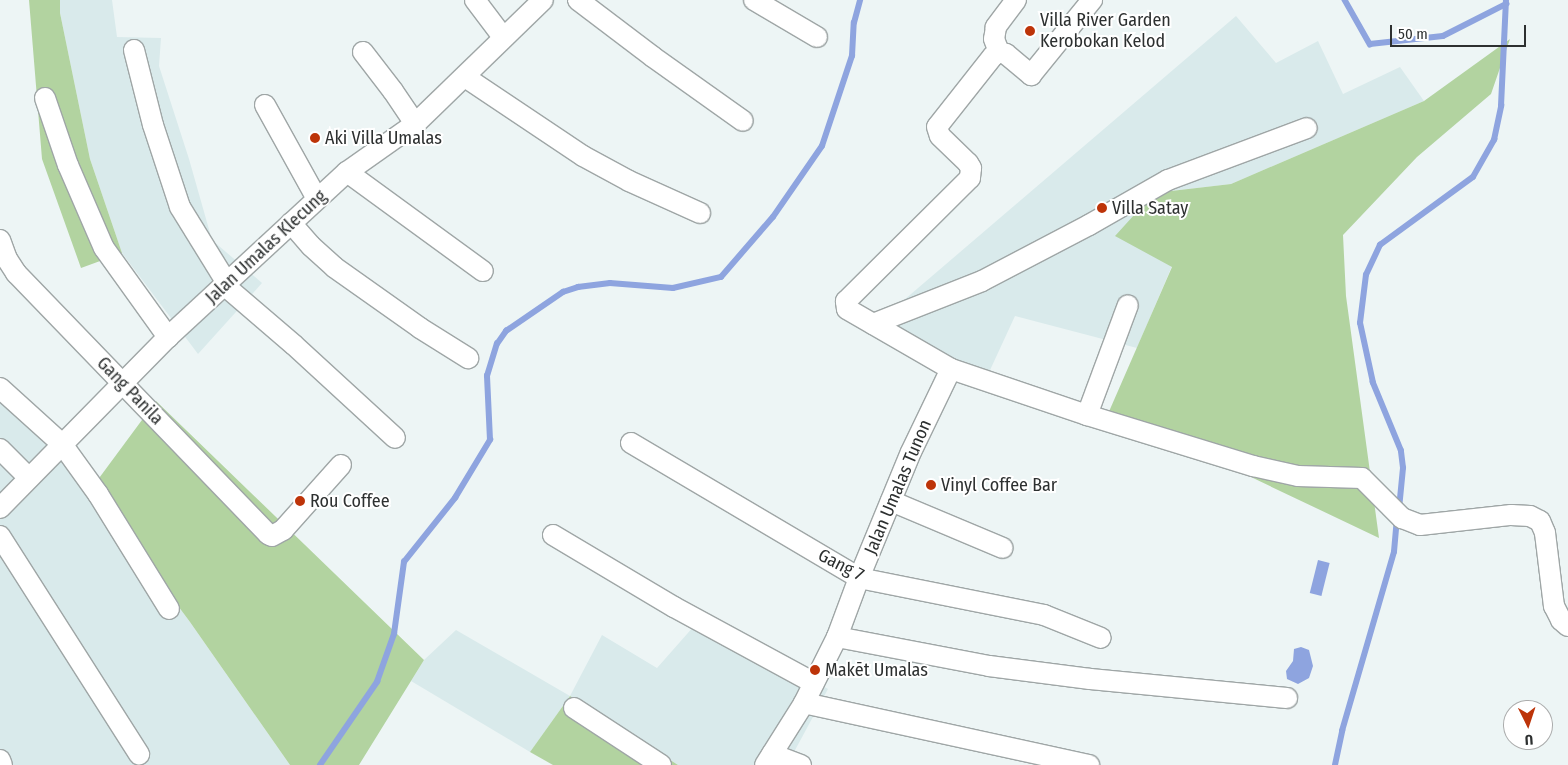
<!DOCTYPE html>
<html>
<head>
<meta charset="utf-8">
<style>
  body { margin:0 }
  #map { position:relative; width:1568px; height:765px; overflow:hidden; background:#edf5f5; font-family:"Fira Sans Condensed",sans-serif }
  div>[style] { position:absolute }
  .built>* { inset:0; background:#d9eaeb }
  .green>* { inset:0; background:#b2d3a0 }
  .water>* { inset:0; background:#8ea4df; transform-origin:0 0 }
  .stream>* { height:5.5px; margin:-2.75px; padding:0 2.75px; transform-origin:2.75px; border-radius:2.75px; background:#8ea4df }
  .roads { filter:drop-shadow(1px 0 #9fa6a6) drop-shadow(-1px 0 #9fa6a6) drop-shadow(0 1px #9fa6a6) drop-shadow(0 -1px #9fa6a6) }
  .minor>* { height:20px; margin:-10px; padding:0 10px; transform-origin:10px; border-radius:10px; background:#fff }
  .dots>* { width:14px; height:14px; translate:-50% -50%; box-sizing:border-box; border:2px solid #fff; border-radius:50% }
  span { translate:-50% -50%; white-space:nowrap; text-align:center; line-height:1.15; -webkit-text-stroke:4px #fff; paint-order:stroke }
  .poi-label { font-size:18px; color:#2d3030 }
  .left { translate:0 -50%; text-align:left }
  .street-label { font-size:18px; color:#2d3030 }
  .north { position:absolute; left:1503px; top:700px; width:50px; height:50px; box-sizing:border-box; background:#fff; border:1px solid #abacac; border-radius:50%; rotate:176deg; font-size:14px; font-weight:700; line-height:20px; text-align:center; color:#2d3030 }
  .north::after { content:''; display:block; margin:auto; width:18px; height:22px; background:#bd3409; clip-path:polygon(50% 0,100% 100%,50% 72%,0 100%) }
  .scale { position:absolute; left:1390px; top:25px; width:136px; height:22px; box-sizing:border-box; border:2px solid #2d3030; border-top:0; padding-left:6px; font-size:15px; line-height:18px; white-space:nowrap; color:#2d3030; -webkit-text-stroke:4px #fff; paint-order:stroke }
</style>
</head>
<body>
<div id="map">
  <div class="built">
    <div style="clip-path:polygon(60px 0,112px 0,117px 37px,161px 38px,159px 66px,189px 159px,212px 240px,262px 283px,198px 354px,122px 253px,90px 159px,60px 13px)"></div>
    <div style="clip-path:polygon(1236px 16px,1276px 63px,1318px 41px,1343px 94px,1400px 67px,1424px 101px,1231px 184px,1154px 193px,1172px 266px,1137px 348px,1015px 316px,985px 381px,883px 318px)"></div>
    <div style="clip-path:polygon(0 384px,91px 489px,190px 622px,290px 765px,0 765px)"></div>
    <div style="clip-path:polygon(702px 617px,828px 689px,787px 765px,678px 765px,570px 696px,530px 752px,411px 681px,424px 660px,456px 630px,570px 696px,602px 635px,657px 668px)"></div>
  </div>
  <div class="green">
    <div style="clip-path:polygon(29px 0,60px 0,60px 13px,90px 159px,122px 253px,81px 268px,42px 159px)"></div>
    <div style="clip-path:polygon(1510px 39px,1491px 94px,1417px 157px,1343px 235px,1346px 296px,1379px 538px,1213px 459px,1104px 423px,1172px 267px,1115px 236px,1154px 193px,1231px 184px,1424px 101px)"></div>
    <div style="clip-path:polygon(156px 401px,424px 660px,359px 765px,290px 765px,190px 622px,91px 489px)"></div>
    <div style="clip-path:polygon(570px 696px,678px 765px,553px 765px,530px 752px)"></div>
  </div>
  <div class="water">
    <div style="left:1318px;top:560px;width:12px;height:34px;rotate:14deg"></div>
    <div style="clip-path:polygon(1301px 647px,1309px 650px,1313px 666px,1309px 678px,1298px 684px,1287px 679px,1286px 671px,1293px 661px,1294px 649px)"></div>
  </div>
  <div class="stream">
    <div style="left:1345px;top:0;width:51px;rotate:60.4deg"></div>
    <div style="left:1370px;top:44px;width:73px;rotate:-6.3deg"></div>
    <div style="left:1443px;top:36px;width:71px;rotate:-26.9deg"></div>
    <div style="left:1399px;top:509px;width:41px;rotate:-84.4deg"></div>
    <div style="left:1403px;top:468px;width:17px;rotate:-97deg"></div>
    <div style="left:1401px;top:451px;width:74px;rotate:-112.4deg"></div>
    <div style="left:1373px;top:383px;width:61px;rotate:-102.2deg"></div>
    <div style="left:1360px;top:323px;width:48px;rotate:-82.9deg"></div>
    <div style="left:1366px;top:275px;width:33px;rotate:-65deg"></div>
    <div style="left:1380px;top:245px;width:115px;rotate:-36.2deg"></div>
    <div style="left:1473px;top:177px;width:43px;rotate:-60.4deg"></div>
    <div style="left:1494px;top:140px;width:35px;rotate:-78deg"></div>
    <div style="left:1501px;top:106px;width:106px;rotate:-87.3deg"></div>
    <div style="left:320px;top:765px;width:101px;rotate:-55.5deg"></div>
    <div style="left:377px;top:682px;width:51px;rotate:-70.5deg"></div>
    <div style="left:394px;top:634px;width:73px;rotate:-82.1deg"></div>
    <div style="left:404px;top:562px;width:82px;rotate:-51.4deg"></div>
    <div style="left:455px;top:498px;width:68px;rotate:-58.9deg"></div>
    <div style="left:490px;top:440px;width:64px;rotate:-92.7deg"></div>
    <div style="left:487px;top:376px;width:34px;rotate:-73deg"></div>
    <div style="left:497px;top:344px;width:16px;rotate:-55deg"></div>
    <div style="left:506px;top:331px;width:69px;rotate:-34.4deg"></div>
    <div style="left:563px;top:292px;width:16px;rotate:-18deg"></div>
    <div style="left:578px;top:287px;width:32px;rotate:-7deg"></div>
    <div style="left:610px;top:283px;width:63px;rotate:4.5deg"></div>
    <div style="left:673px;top:288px;width:49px;rotate:-12.9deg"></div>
    <div style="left:721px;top:277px;width:79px;rotate:-49.1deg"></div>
    <div style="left:773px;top:217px;width:86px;rotate:-55.4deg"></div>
    <div style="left:822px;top:146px;width:95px;rotate:-71.6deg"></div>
    <div style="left:852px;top:56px;width:33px;rotate:-87deg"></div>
    <div style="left:854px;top:23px;width:24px;rotate:-75deg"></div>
    <div style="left:1335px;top:765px;width:35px;rotate:-78deg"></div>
    <div style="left:1342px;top:731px;width:186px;rotate:-73.8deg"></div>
    <div style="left:1394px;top:552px;width:32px;rotate:-85deg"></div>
  </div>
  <div class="roads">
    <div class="minor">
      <div style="left:475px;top:0;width:46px;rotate:52.9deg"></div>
      <div style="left:578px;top:0;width:94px;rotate:37.2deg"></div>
      <div style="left:653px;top:57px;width:110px;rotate:35.4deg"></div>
      <div style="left:754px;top:0;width:73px;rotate:30.4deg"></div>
      <div style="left:1016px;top:0;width:34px;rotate:127deg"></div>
      <div style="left:996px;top:27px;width:12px;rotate:99deg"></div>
      <div style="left:994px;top:39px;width:14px;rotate:69deg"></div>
      <div style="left:999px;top:52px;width:7px;rotate:16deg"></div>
      <div style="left:1006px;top:54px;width:33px;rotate:40deg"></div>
      <div style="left:1031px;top:75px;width:97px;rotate:-50.9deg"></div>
      <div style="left:134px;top:50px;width:77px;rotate:75.8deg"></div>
      <div style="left:153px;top:125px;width:86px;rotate:71.8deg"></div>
      <div style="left:180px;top:207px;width:89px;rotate:58.3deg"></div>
      <div style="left:363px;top:52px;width:49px;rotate:52.4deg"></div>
      <div style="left:393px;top:91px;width:40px;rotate:56deg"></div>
      <div style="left:999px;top:52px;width:7px;rotate:146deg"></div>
      <div style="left:993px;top:56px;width:90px;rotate:128.3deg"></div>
      <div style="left:937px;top:127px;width:9px;rotate:72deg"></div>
      <div style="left:940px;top:136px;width:39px;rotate:44deg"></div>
      <div style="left:968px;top:163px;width:6px;rotate:59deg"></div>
      <div style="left:971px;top:168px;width:10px;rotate:96deg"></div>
      <div style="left:970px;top:178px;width:175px;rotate:135.2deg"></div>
      <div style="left:846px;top:301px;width:8px;rotate:83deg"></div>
      <div style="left:847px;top:309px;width:120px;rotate:30deg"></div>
      <div style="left:951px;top:369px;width:144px;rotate:18.7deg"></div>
      <div style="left:1087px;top:415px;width:174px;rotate:17.1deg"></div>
      <div style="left:1253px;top:466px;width:46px;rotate:12.5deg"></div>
      <div style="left:1298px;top:476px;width:64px;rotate:1.8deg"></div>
      <div style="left:1362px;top:478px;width:57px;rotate:45deg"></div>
      <div style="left:1402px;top:518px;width:19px;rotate:21deg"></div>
      <div style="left:1420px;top:525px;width:92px;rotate:-6.3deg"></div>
      <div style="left:1511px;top:515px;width:19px;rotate:3deg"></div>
      <div style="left:1530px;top:516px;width:11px;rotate:27deg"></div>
      <div style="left:1540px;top:521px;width:13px;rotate:67deg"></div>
      <div style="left:1545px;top:533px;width:74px;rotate:83deg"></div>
      <div style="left:1554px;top:606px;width:16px;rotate:63deg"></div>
      <div style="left:1561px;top:620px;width:9px;rotate:41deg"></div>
      <div style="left:465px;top:77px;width:142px;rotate:33.8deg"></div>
      <div style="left:583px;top:156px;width:52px;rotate:28.5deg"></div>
      <div style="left:629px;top:181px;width:78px;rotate:24.3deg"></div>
      <div style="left:45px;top:98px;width:71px;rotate:71.1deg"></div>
      <div style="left:68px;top:165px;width:90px;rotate:66.6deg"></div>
      <div style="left:104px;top:248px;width:110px;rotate:54.3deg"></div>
      <div style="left:265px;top:105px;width:107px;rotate:61deg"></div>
      <div style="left:347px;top:172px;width:168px;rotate:36.1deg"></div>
      <div style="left:291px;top:223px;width:30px;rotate:49deg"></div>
      <div style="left:311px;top:246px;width:31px;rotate:42deg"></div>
      <div style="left:334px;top:267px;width:105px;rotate:35.3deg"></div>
      <div style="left:420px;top:328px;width:57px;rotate:32deg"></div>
      <div style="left:0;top:240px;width:20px;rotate:70deg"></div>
      <div style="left:7px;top:259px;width:17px;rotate:57deg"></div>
      <div style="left:16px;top:273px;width:363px;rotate:46deg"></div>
      <div style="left:268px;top:534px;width:4px;rotate:27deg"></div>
      <div style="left:272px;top:536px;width:13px;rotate:-29deg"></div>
      <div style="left:283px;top:530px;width:87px;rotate:-48.3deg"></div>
      <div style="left:224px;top:285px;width:92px;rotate:40.6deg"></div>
      <div style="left:294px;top:345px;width:137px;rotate:42.6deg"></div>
      <div style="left:873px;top:324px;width:117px;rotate:-21.5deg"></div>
      <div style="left:982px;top:281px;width:121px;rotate:-27.6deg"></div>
      <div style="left:1089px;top:225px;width:91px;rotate:-29.7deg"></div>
      <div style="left:1168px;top:180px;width:148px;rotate:-20.5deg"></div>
      <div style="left:0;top:388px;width:84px;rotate:42.1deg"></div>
      <div style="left:62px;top:444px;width:62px;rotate:54.2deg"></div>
      <div style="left:98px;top:494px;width:135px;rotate:58.3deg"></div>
      <div style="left:1087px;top:415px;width:117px;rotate:-69.6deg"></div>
      <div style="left:631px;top:443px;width:265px;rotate:30.6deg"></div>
      <div style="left:859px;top:578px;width:189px;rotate:11.3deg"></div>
      <div style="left:1044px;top:615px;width:61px;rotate:22deg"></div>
      <div style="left:0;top:449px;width:41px;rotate:45deg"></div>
      <div style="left:891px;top:501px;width:121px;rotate:22.8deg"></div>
      <div style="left:0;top:508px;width:240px;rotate:-45.5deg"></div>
      <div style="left:168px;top:337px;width:243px;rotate:-42.7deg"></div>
      <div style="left:347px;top:172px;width:83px;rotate:-35.2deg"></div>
      <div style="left:415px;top:124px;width:178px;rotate:-44.1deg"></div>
      <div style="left:553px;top:535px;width:141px;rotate:30.8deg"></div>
      <div style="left:674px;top:607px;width:159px;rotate:28.5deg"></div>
      <div style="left:0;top:536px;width:259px;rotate:57.5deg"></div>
      <div style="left:837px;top:637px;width:155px;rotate:10.8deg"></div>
      <div style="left:989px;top:666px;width:102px;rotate:7.3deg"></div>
      <div style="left:1090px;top:679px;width:198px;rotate:5.5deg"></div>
      <div style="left:804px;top:703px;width:292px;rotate:12.3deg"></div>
      <div style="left:574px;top:708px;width:104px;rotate:33.2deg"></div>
      <div style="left:772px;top:754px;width:31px;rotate:21deg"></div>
      <div style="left:0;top:760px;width:5px;rotate:68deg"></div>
      <div style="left:765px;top:765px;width:73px;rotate:-57.8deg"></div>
      <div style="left:804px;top:703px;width:74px;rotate:-63.4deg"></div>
      <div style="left:837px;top:637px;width:63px;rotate:-69.6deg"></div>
      <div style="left:859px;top:578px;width:136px;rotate:-67.6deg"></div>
      <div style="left:911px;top:452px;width:92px;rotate:-64.3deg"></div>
    </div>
  </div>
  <div class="dots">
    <div style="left:1030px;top:31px;background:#bd3409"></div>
    <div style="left:315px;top:138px;background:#bd3409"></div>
    <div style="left:1102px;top:208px;background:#bd3409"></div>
    <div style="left:931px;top:485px;background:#bd3409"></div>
    <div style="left:300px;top:501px;background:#bd3409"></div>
    <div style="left:815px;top:670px;background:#bd3409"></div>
  </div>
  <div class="poi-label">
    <span class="left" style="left:1040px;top:31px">Villa River Garden<br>Kerobokan Kelod</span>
    <span class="left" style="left:325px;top:138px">Aki Villa Umalas</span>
    <span class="left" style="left:1112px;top:208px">Villa Satay</span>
    <span class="left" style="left:941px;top:485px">Vinyl Coffee Bar</span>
    <span class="left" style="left:310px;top:501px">Rou Coffee</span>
    <span class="left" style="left:825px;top:670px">Makēt Umalas</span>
  </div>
  <div class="street-label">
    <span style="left:266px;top:247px;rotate:-43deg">Jalan Umalas Klecung</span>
    <span style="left:130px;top:391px;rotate:46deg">Gang Panila</span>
    <span style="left:898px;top:487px;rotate:-67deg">Jalan Umalas Tunon</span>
    <span style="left:841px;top:565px;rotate:27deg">Gang 7</span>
  </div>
  <div class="north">U</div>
  <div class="scale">50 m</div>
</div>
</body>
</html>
